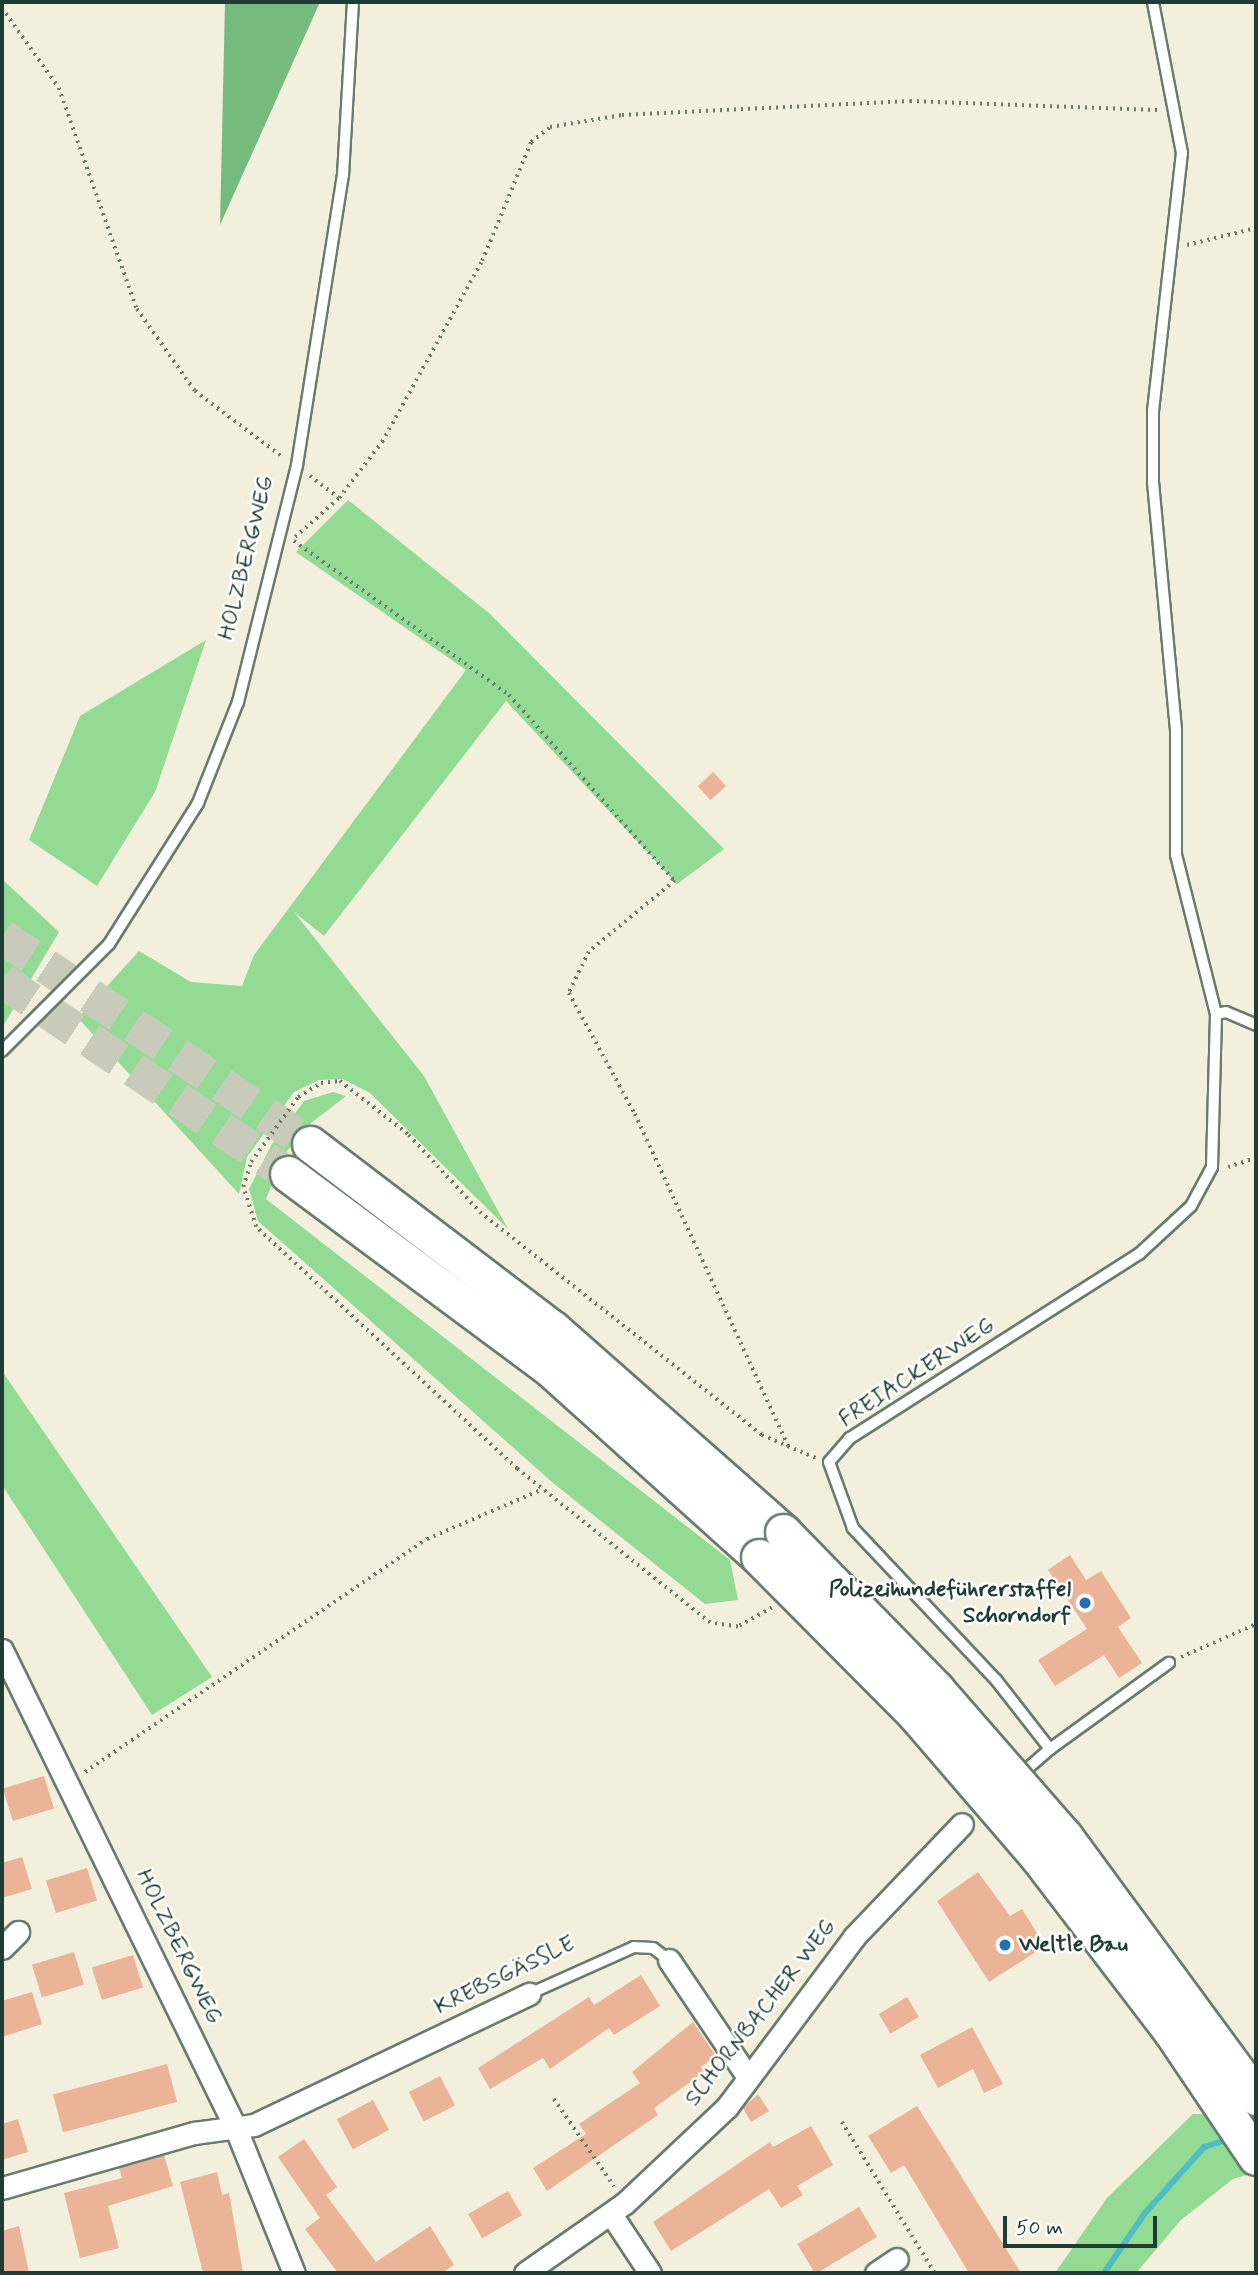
<!DOCTYPE html>
<html>
<head>
<meta charset="utf-8">
<style>
  body { margin:0 }
  #map { position:relative; width:1258px; height:2275px; overflow:hidden; background:#f2efdc; font-family:Mynerve,sans-serif }
  div>[style] { position:absolute }
  .green>* { inset:0; background:#93db95 }
  .forest>* { inset:0; background:#76bb7e }
  .stream>* { height:6px; margin:-3px; padding:0 3px; transform-origin:3px; border-radius:3px; background:#4fbec4 }
  .building>* { inset:0; background:#ebb398; transform-origin:0 0 }
  .trunk-tunnel>* { height:35px; margin-top:-17.5px; transform-origin:0; background:repeating-linear-gradient(90deg,#c8cbba 0 35px,transparent 0 53px) }
  .path>* { height:3.5px; margin-top:-1.75px; transform-origin:0; background:repeating-linear-gradient(90deg,#697b6f 0 2px,transparent 0 7px) }
  .roads { filter:drop-shadow(2px 0 #697b6f) drop-shadow(-2px 0 #697b6f) drop-shadow(0 2px #697b6f) drop-shadow(0 -2px #697b6f) }
  .service>* { height:10px; margin:-5px; padding:0 5px; transform-origin:5px; border-radius:5px; background:#fff }
  .minor>* { height:21px; margin:-10.5px; padding:0 10.5px; transform-origin:10.5px; border-radius:10.5px; background:#fff }
  .trunk>* { height:35px; margin:-17.5px; padding:0 17.5px; transform-origin:17.5px; border-radius:17.5px; background:#fff }
  .bridges { filter:drop-shadow(2px 0 #697b6f) drop-shadow(-2px 0 #697b6f) drop-shadow(0 2px #697b6f) drop-shadow(0 -2px #697b6f) }
  .trunk-bridge>* { height:35px; margin:-17.5px; padding:0 17.5px; transform-origin:17.5px; border-radius:17.5px; background:#fff }
  .dots>* { width:19px; height:19px; translate:-50% -50%; box-sizing:border-box; border:4px solid #fff; border-radius:50% }
  span { translate:-50% -50%; white-space:nowrap; text-align:center; line-height:1.15; -webkit-text-stroke:5px #fff; paint-order:stroke }
  .street-label { font-size:23px; color:#1f3d34 }
  .poi-label { font-size:23px; color:#1f3d34; font-weight:700 }
  .right { translate:-100% -50%; text-align:right }
  .left { translate:0 -50%; text-align:left }
  .frame { position:absolute; inset:0; border:4px solid #1f3d34; pointer-events:none }
  .scale { position:absolute; left:1003px; top:2216px; width:154px; height:32px; box-sizing:border-box; border:4px solid #1f3d34; border-top:0; padding-left:9px; font-size:21px; line-height:24px; white-space:nowrap; color:#1f3d34; -webkit-text-stroke:5px #fff; paint-order:stroke }
</style>
</head>
<body>
<div id="map">
  <div class="green">
    <div style="clip-path:polygon(348px 500px,489px 613px,724px 849px,677px 884px,506px 701px,324px 936px,294px 912px,424px 1076px,508px 1229px,370px 1093px,343px 1079px,319px 1080px,294px 1092px,247px 1157px,239px 1194px,78px 1018px,139px 951px,191px 982px,242px 986px,254px 955px,466px 670px,296px 552px)"></div>
    <div style="clip-path:polygon(206px 640px,155px 792px,97px 886px,29px 840px,80px 716px)"></div>
    <div style="clip-path:polygon(2px 879px,59px 932px,2px 1028px)"></div>
    <div style="clip-path:polygon(333px 1092px,346px 1096px,306px 1127px,284px 1155px,266px 1199px,730px 1560px,738px 1600px,705px 1604px,553px 1483px,258px 1221px,249px 1189px,272px 1144px,304px 1101px)"></div>
    <div style="clip-path:polygon(2px 1371px,212px 1677px,152px 1715px,2px 1485px)"></div>
    <div style="clip-path:polygon(1193px 2114px,1256px 2115px,1256px 2172px,1233px 2179px,1181px 2220px,1136px 2273px,1055px 2273px,1107px 2198px)"></div>
  </div>
  <div class="forest">
    <div style="clip-path:polygon(225px 2px,320px 2px,220px 225px)"></div>
  </div>
  <div class="stream">
    <div style="left:1104px;top:2273px;width:73px;rotate:-55.7deg"></div>
    <div style="left:1145px;top:2213px;width:89px;rotate:-48.2deg"></div>
    <div style="left:1204px;top:2147px;width:28px;rotate:-18deg"></div>
  </div>
  <div class="building">
    <div style="left:713px;top:772px;width:19px;height:21px;rotate:47deg"></div>
    <div style="clip-path:polygon(1070px 1555px,1086px 1580px,1101px 1571px,1131px 1618px,1118px 1627px,1142px 1663px,1119px 1678px,1104px 1655px,1055px 1686px,1038px 1660px,1087px 1629px,1048px 1570px)"></div>
    <div style="left:44px;top:1776px;width:34px;height:43px;rotate:73deg"></div>
    <div style="clip-path:polygon(22px 1857px,32px 1889px,2px 1898px,2px 1863px)"></div>
    <div style="left:87px;top:1868px;width:34px;height:43px;rotate:73deg"></div>
    <div style="clip-path:polygon(978px 1872px,1010px 1916px,1022px 1909px,1045px 1946px,989px 1982px,937px 1901px)"></div>
    <div style="left:74px;top:1952px;width:34px;height:44px;rotate:73deg"></div>
    <div style="left:133px;top:1955px;width:34px;height:43px;rotate:73deg"></div>
    <div style="clip-path:polygon(641px 1975px,660px 2006px,614px 2035px,609px 2028px,550px 2069px,543px 2058px,490px 2089px,478px 2068px,589px 1997px,594px 2005px)"></div>
    <div style="clip-path:polygon(32px 1992px,42px 2024px,2px 2037px,2px 2001px)"></div>
    <div style="left:907px;top:1997px;width:23px;height:33px;rotate:59deg"></div>
    <div style="clip-path:polygon(693px 2022px,716px 2056px,701px 2067px,704px 2072px,654px 2108px,658px 2115px,547px 2191px,533px 2168px,586px 2134px,579px 2124px,640px 2083px,632px 2072px)"></div>
    <div style="clip-path:polygon(972px 2027px,1003px 2084px,984px 2093px,973px 2069px,938px 2088px,920px 2055px)"></div>
    <div style="left:167px;top:2064px;width:39px;height:118px;rotate:75deg"></div>
    <div style="left:440px;top:2076px;width:33px;height:35px;rotate:63deg"></div>
    <div style="clip-path:polygon(758px 2094px,769px 2111px,751px 2122px,743px 2108px)"></div>
    <div style="left:373px;top:2100px;width:34px;height:41px;rotate:62deg"></div>
    <div style="clip-path:polygon(917px 2106px,950px 2158px,1021px 2273px,969px 2273px,904px 2165px,891px 2173px,868px 2136px)"></div>
    <div style="clip-path:polygon(18px 2119px,28px 2152px,2px 2160px,2px 2124px)"></div>
    <div style="clip-path:polygon(811px 2126px,833px 2165px,797px 2186px,803px 2195px,781px 2208px,769px 2189px,671px 2251px,653px 2222px,770px 2142px,773px 2147px)"></div>
    <div style="clip-path:polygon(304px 2139px,337px 2187px,326px 2195px,376px 2262px,430px 2226px,454px 2265px,442px 2273px,338px 2273px,305px 2229px,320px 2218px,278px 2157px)"></div>
    <div style="clip-path:polygon(164px 2155px,173px 2186px,108px 2206px,119px 2248px,80px 2258px,64px 2193px,122px 2178px,119px 2168px)"></div>
    <div style="clip-path:polygon(217px 2172px,222px 2195px,229px 2193px,243px 2273px,203px 2273px,180px 2182px)"></div>
    <div style="left:508px;top:2191px;width:28px;height:46px;rotate:60deg"></div>
    <div style="left:859px;top:2207px;width:35px;height:72px;rotate:59deg"></div>
    <div style="clip-path:polygon(19px 2226px,29px 2273px,2px 2273px,2px 2231px)"></div>
  </div>
  <div class="trunk-tunnel">
    <div style="left:2px;top:936px;width:372px;rotate:34deg"></div>
    <div style="left:2px;top:980px;width:346px;rotate:34.1deg"></div>
  </div>
  <div class="path">
    <div style="left:2px;top:8px;width:98px;rotate:54.5deg"></div>
    <div style="left:59px;top:88px;width:234px;rotate:70.6deg"></div>
    <div style="left:137px;top:309px;width:100px;rotate:54.7deg"></div>
    <div style="left:195px;top:391px;width:111px;rotate:37deg"></div>
    <div style="left:1187px;top:245px;width:71px;rotate:-13.8deg"></div>
    <div style="left:310px;top:476px;width:36px;rotate:37deg"></div>
    <div style="left:295px;top:537px;width:59px;rotate:-41.6deg"></div>
    <div style="left:339px;top:498px;width:71px;rotate:-52.5deg"></div>
    <div style="left:382px;top:442px;width:207px;rotate:-61.1deg"></div>
    <div style="left:482px;top:261px;width:129px;rotate:-67.6deg"></div>
    <div style="left:531px;top:142px;width:24px;rotate:-38deg"></div>
    <div style="left:550px;top:127px;width:73px;rotate:-9.5deg"></div>
    <div style="left:622px;top:115px;width:288px;rotate:-2.8deg"></div>
    <div style="left:910px;top:101px;width:248px;rotate:2.1deg"></div>
    <div style="left:294px;top:541px;width:264px;rotate:35.6deg"></div>
    <div style="left:509px;top:695px;width:249px;rotate:48.3deg"></div>
    <div style="left:675px;top:881px;width:112px;rotate:140.5deg"></div>
    <div style="left:589px;top:952px;width:46px;rotate:116deg"></div>
    <div style="left:569px;top:993px;width:138px;rotate:61.4deg"></div>
    <div style="left:635px;top:1114px;width:370px;rotate:65.2deg"></div>
    <div style="left:1228px;top:1167px;width:29px;rotate:-18deg"></div>
    <div style="left:772px;top:1608px;width:39px;rotate:151deg"></div>
    <div style="left:738px;top:1627px;width:28px;rotate:-172deg"></div>
    <div style="left:710px;top:1623px;width:247px;rotate:-141.4deg"></div>
    <div style="left:517px;top:1469px;width:356px;rotate:-137.2deg"></div>
    <div style="left:256px;top:1227px;width:42px;rotate:-108deg"></div>
    <div style="left:243px;top:1187px;width:26px;rotate:-72deg"></div>
    <div style="left:251px;top:1162px;width:80px;rotate:-54.1deg"></div>
    <div style="left:298px;top:1097px;width:27px;rotate:-31deg"></div>
    <div style="left:321px;top:1083px;width:19px;rotate:-6deg"></div>
    <div style="left:340px;top:1081px;width:88px;rotate:38deg"></div>
    <div style="left:409px;top:1135px;width:105px;rotate:47.3deg"></div>
    <div style="left:480px;top:1212px;width:360px;rotate:38.3deg"></div>
    <div style="left:762px;top:1435px;width:59px;rotate:23.1deg"></div>
    <div style="left:1181px;top:1657px;width:82px;rotate:-23.7deg"></div>
    <div style="left:85px;top:1772px;width:414px;rotate:-34.3deg"></div>
    <div style="left:427px;top:1539px;width:126px;rotate:-23.3deg"></div>
    <div style="left:554px;top:2099px;width:106px;rotate:55.4deg"></div>
    <div style="left:842px;top:2122px;width:177px;rotate:58.4deg"></div>
  </div>
  <div class="roads">
    <div class="service">
      <div style="left:1216px;top:1014px;width:10px;rotate:-11deg"></div>
      <div style="left:1226px;top:1012px;width:33px;rotate:23deg"></div>
      <div style="left:2px;top:1051px;width:151px;rotate:-45deg"></div>
      <div style="left:109px;top:944px;width:167px;rotate:-57.7deg"></div>
      <div style="left:198px;top:803px;width:109px;rotate:-68.4deg"></div>
      <div style="left:238px;top:702px;width:244px;rotate:-76deg"></div>
      <div style="left:297px;top:465px;width:294px;rotate:-81deg"></div>
      <div style="left:343px;top:175px;width:173px;rotate:-86.7deg"></div>
      <div style="left:1050px;top:1749px;width:147px;rotate:-35.9deg"></div>
      <div style="left:1020px;top:1775px;width:40px;rotate:-41deg"></div>
      <div style="left:1050px;top:1749px;width:88px;rotate:-128deg"></div>
      <div style="left:996px;top:1680px;width:209px;rotate:-133.3deg"></div>
      <div style="left:853px;top:1528px;width:70px;rotate:-110deg"></div>
      <div style="left:829px;top:1462px;width:32px;rotate:-49deg"></div>
      <div style="left:850px;top:1438px;width:343px;rotate:-32.5deg"></div>
      <div style="left:1139px;top:1254px;width:71px;rotate:-42.7deg"></div>
      <div style="left:1191px;top:1206px;width:44px;rotate:-61.7deg"></div>
      <div style="left:1212px;top:1167px;width:153px;rotate:-88.5deg"></div>
      <div style="left:1216px;top:1014px;width:164px;rotate:-104.1deg"></div>
      <div style="left:1176px;top:855px;width:125px;rotate:-90deg"></div>
      <div style="left:1176px;top:730px;width:249px;rotate:-95.3deg"></div>
      <div style="left:1153px;top:482px;width:71px;rotate:-90deg"></div>
      <div style="left:1153px;top:411px;width:260px;rotate:-83.6deg"></div>
      <div style="left:1182px;top:153px;width:154px;rotate:-100.9deg"></div>
      <div style="left:529px;top:1994px;width:115px;rotate:-24.1deg"></div>
      <div style="left:634px;top:1947px;width:19px;rotate:3deg"></div>
      <div style="left:653px;top:1948px;width:20px;rotate:37deg"></div>
    </div>
    <div class="minor">
      <div style="left:2px;top:1650px;width:533px;rotate:63.96deg"></div>
      <div style="left:236px;top:2129px;width:155px;rotate:68.1deg"></div>
      <div style="left:2px;top:1948px;width:23px;rotate:-45deg"></div>
      <div style="left:669px;top:1960px;width:141px;rotate:56deg"></div>
      <div style="left:2px;top:2188px;width:200px;rotate:-16deg"></div>
      <div style="left:194px;top:2133px;width:61px;rotate:-7.6deg"></div>
      <div style="left:254px;top:2125px;width:305px;rotate:-25.5deg"></div>
      <div style="left:611px;top:2214px;width:71px;rotate:56.5deg"></div>
      <div style="left:525px;top:2273px;width:122px;rotate:-35deg"></div>
      <div style="left:625px;top:2203px;width:140px;rotate:-43.3deg"></div>
      <div style="left:727px;top:2107px;width:212px;rotate:-53.2deg"></div>
      <div style="left:854px;top:1937px;width:156px;rotate:-46.3deg"></div>
      <div style="left:876px;top:2273px;width:25px;rotate:-34deg"></div>
    </div>
    <div class="trunk">
      <div style="left:310px;top:1144px;width:305px;rotate:37.3deg"></div>
      <div style="left:553px;top:1329px;width:307px;rotate:41.4deg"></div>
      <div style="left:288px;top:1174px;width:322px;rotate:36.6deg"></div>
      <div style="left:547px;top:1366px;width:285px;rotate:42deg"></div>
    </div>
  </div>
  <div class="bridges">
    <div class="trunk-bridge">
      <div style="left:783px;top:1532px;width:219px;rotate:45.7deg"></div>
      <div style="left:936px;top:1689px;width:196px;rotate:48.9deg"></div>
      <div style="left:1065px;top:1837px;width:323px;rotate:53.7deg"></div>
      <div style="left:759px;top:1557px;width:221px;rotate:45.2deg"></div>
      <div style="left:915px;top:1714px;width:189px;rotate:49.3deg"></div>
      <div style="left:1038px;top:1857px;width:219px;rotate:52.6deg"></div>
      <div style="left:1171px;top:2031px;width:152px;rotate:56deg"></div>
    </div>
  </div>
  <div class="dots">
    <div style="left:1085px;top:1603px;background:#1f6fb2"></div>
    <div style="left:1005px;top:1945px;background:#1f6fb2"></div>
  </div>
  <div class="street-label">
    <span style="left:247px;top:558px;rotate:-76deg">HOLZBERGWEG</span>
    <span style="left:917px;top:1373px;rotate:-33deg">FREIACKERWEG</span>
    <span style="left:178px;top:1947px;rotate:64deg">HOLZBERGWEG</span>
    <span style="left:505px;top:1976px;rotate:-26deg">KREBSGÄSSLE</span>
    <span style="left:761px;top:2013px;rotate:-52deg">SCHORNBACHER WEG</span>
  </div>
  <div class="poi-label">
    <span class="right" style="left:1071px;top:1603px">Polizeihundeführerstaffel<br>Schorndorf</span>
    <span class="left" style="left:1019px;top:1945px">Weltle Bau</span>
  </div>
  <div class="frame"></div>
  <div class="scale">50 m</div>
</div>
</body>
</html>
